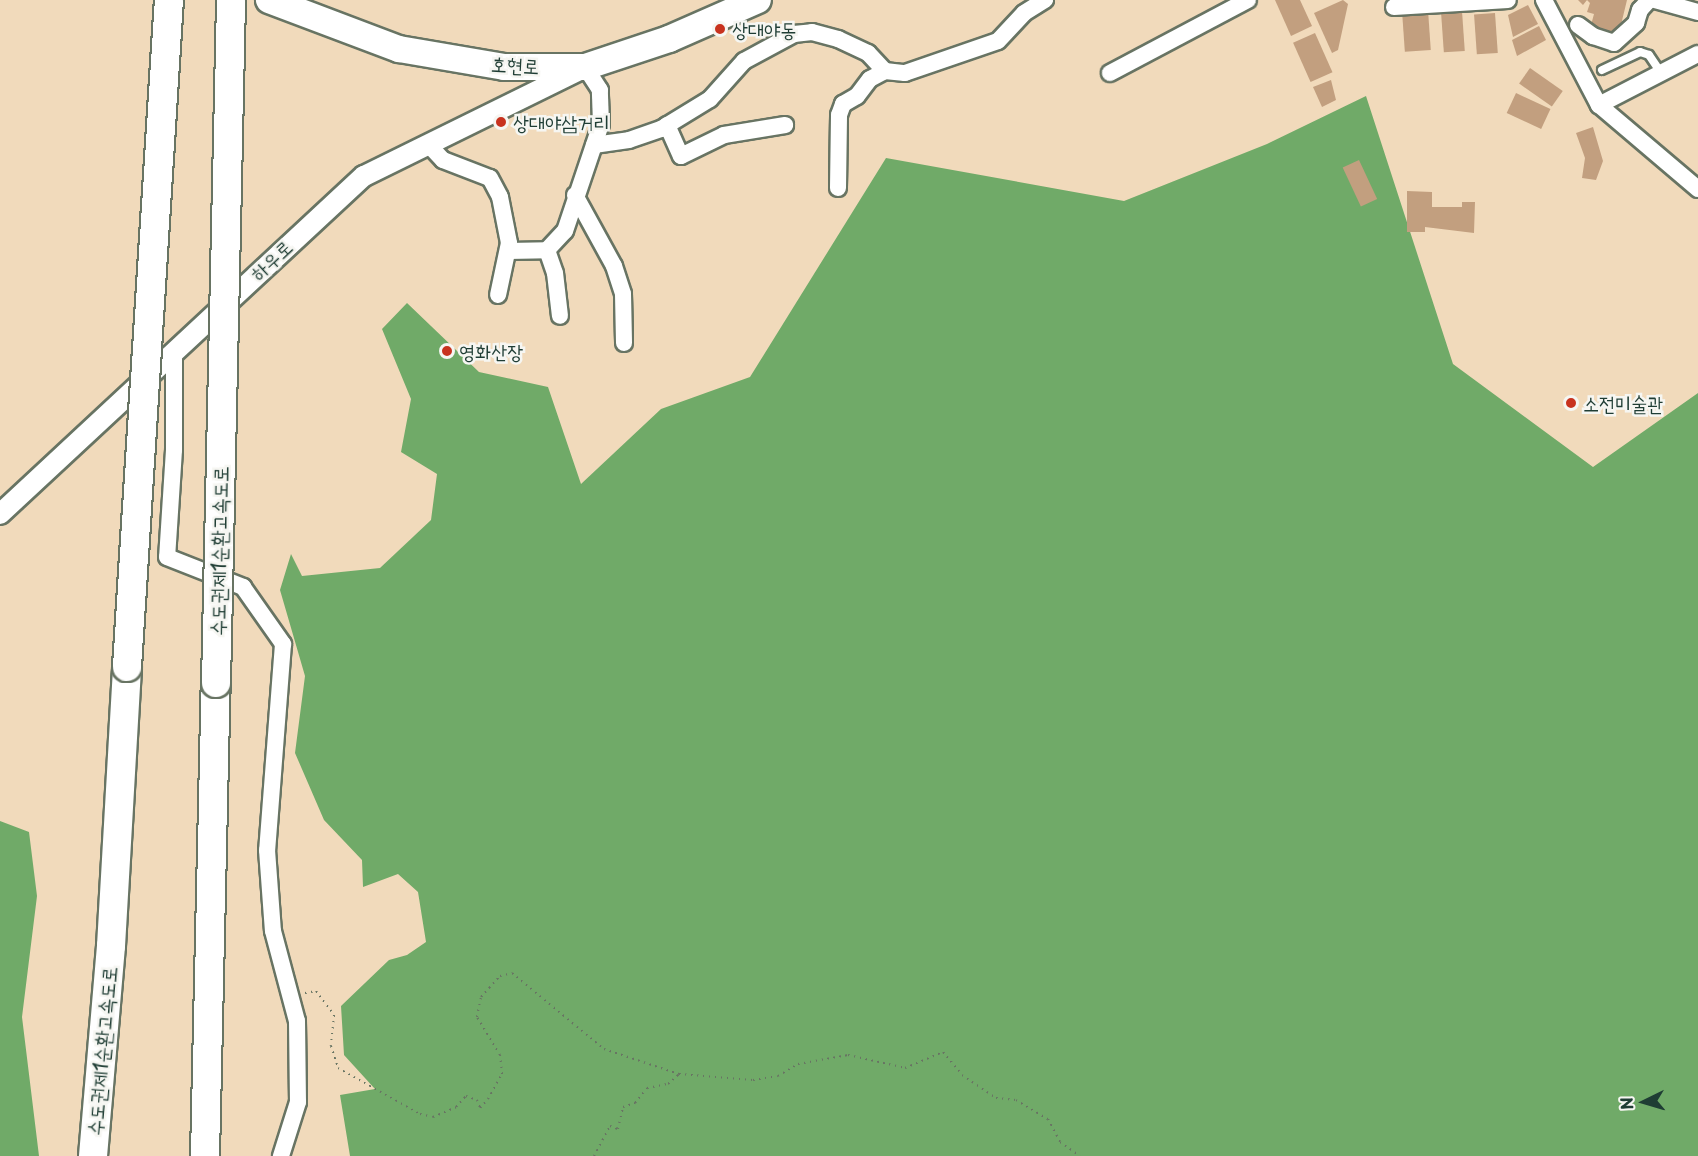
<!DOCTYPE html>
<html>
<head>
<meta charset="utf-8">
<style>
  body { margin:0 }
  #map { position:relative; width:1698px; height:1156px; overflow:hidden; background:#f1dabb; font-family:"Playpen Sans","Poor Story",sans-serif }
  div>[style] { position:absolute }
  .forest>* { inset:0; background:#70aa68 }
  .building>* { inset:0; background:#c29f7f; transform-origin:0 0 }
  .path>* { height:2px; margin-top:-1px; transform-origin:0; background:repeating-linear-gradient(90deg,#687463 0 1.5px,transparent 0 6px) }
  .roads { filter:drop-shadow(2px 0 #687463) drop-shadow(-2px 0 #687463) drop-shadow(0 2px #687463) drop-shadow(0 -2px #687463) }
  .service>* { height:8px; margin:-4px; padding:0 4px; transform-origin:4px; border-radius:4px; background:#fff }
  .minor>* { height:16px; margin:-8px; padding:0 8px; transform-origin:8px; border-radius:8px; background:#fff }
  .tertiary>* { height:20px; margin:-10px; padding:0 10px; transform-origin:10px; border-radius:10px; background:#fff }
  .primary>* { height:26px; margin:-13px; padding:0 13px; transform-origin:13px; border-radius:13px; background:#fff }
  .motorway>* { height:28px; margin:-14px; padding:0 14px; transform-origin:14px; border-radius:14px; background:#fff }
  .bridges { filter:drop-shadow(2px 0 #687463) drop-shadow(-2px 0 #687463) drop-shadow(0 2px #687463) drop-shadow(0 -2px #687463) }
  .motorway-bridge>* { height:28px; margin:-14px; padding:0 14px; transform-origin:14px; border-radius:14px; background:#fff }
  .dots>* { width:16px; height:16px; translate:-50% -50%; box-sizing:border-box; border:3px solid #f6f6f2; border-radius:50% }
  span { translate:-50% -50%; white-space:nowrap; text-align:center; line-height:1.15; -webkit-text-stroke:5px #f6f6f2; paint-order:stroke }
  .poi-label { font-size:20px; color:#1f3d34 }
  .left { translate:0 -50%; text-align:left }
  .street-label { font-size:20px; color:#1f3d34 }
  .north { position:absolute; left:1614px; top:1072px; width:60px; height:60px; -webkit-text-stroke:4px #f6f6f2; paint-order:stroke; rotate:265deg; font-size:16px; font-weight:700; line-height:24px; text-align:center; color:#1f3d34 }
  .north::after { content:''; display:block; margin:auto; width:21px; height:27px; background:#1f3d34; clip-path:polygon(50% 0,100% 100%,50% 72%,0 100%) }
</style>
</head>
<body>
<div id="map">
  <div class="forest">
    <div style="clip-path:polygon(1366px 96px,1453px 364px,1593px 467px,1698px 393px,1698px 1156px,350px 1156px,340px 1095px,375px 1089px,344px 1055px,341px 1006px,389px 960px,407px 955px,426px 942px,418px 892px,398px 874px,363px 887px,362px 860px,324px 820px,295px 753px,305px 676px,280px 590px,291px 554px,302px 576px,380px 568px,431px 520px,437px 474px,401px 452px,411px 399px,382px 329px,407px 303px,479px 372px,548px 387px,581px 484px,661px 409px,750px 377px,886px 158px,1124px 201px,1267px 144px)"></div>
    <div style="clip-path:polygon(0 821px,29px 832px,37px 896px,22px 1017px,39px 1156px,0 1156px)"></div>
  </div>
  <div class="building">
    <div style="clip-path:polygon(1275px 0,1300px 0,1312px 26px,1291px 36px)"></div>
    <div style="clip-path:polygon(1343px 0,1348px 4px,1338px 50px,1332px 53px,1314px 13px)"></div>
    <div style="clip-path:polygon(1578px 0,1627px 0,1619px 33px,1609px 35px,1591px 25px,1594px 14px,1587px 12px,1590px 3px,1587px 0,1583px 5px)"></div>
    <div style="clip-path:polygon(1528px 5px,1538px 24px,1513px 37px,1508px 15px)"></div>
    <div style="left:1428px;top:10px;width:40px;height:26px;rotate:86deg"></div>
    <div style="left:1462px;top:11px;width:40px;height:21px;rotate:86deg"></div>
    <div style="left:1495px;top:13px;width:40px;height:21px;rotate:86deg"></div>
    <div style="clip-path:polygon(1539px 26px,1546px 40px,1517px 56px,1512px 40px)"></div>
    <div style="left:1315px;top:33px;width:43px;height:24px;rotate:66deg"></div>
    <div style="left:1530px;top:68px;width:40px;height:19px;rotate:35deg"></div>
    <div style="clip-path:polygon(1331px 80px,1336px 100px,1322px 107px,1313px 87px)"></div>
    <div style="left:1516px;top:93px;width:38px;height:22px;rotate:25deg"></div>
    <div style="clip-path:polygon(1593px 127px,1603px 161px,1596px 180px,1582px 178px,1585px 158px,1576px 133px)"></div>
    <div style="left:1359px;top:160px;width:43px;height:18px;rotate:65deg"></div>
    <div style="clip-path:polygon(1407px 191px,1432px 192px,1432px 207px,1462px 207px,1462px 202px,1475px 202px,1474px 233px,1425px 227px,1425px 232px,1407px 232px)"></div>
  </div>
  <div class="path">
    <div style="left:305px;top:993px;width:11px;rotate:-10deg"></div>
    <div style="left:316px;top:991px;width:30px;rotate:53deg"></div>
    <div style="left:334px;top:1015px;width:31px;rotate:96deg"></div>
    <div style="left:331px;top:1046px;width:23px;rotate:72deg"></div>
    <div style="left:338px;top:1068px;width:94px;rotate:29.3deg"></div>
    <div style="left:420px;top:1114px;width:13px;rotate:13deg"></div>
    <div style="left:433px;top:1117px;width:25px;rotate:-23deg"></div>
    <div style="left:456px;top:1107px;width:15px;rotate:-48deg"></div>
    <div style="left:466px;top:1096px;width:12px;rotate:20deg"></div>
    <div style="left:477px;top:1100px;width:9px;rotate:69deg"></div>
    <div style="left:480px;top:1108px;width:12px;rotate:-48deg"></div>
    <div style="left:488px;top:1099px;width:29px;rotate:-61deg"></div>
    <div style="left:502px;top:1074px;width:19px;rotate:-96deg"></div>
    <div style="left:500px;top:1055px;width:44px;rotate:-121.2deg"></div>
    <div style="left:477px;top:1017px;width:20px;rotate:-79deg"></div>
    <div style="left:481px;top:997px;width:28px;rotate:-48deg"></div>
    <div style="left:500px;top:976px;width:12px;rotate:-14deg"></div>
    <div style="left:512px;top:973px;width:119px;rotate:39.6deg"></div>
    <div style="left:604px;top:1049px;width:79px;rotate:18.4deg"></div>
    <div style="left:679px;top:1074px;width:74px;rotate:4.6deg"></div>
    <div style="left:753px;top:1080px;width:25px;rotate:-9deg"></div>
    <div style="left:778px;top:1076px;width:23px;rotate:-31deg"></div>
    <div style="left:798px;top:1064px;width:51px;rotate:-10.2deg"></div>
    <div style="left:848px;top:1055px;width:58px;rotate:12.8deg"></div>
    <div style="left:905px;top:1068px;width:41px;rotate:-22.8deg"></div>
    <div style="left:943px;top:1052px;width:30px;rotate:50deg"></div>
    <div style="left:962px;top:1075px;width:41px;rotate:34.1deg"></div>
    <div style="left:996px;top:1098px;width:20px;rotate:6deg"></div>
    <div style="left:1016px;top:1100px;width:37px;rotate:31deg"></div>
    <div style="left:1048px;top:1119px;width:26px;rotate:62deg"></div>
    <div style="left:1060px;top:1142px;width:24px;rotate:35deg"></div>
    <div style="left:594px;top:1156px;width:34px;rotate:-62deg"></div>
    <div style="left:610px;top:1126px;width:9px;rotate:21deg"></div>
    <div style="left:618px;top:1129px;width:23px;rotate:-77deg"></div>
    <div style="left:623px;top:1107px;width:13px;rotate:-18deg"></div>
    <div style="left:635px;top:1103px;width:19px;rotate:-51deg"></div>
    <div style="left:647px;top:1088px;width:21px;rotate:-11deg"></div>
    <div style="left:668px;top:1084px;width:15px;rotate:-42deg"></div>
  </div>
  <div class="roads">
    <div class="service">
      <div style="left:1602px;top:70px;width:42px;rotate:-25.3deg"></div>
      <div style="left:1640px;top:52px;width:9px;rotate:18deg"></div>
      <div style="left:1649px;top:55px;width:22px;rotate:56deg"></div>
    </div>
    <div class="minor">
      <div style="left:1544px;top:0;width:119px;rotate:62.4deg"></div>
      <div style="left:1599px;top:105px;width:130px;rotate:40.3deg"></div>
      <div style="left:1655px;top:0;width:45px;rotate:15.6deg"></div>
      <div style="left:1394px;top:7px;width:114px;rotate:-3.5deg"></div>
      <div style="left:1578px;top:25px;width:19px;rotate:36deg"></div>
      <div style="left:1593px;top:36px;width:22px;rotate:18deg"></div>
      <div style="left:1614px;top:43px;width:30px;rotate:-42deg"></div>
      <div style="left:1636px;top:23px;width:14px;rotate:-73deg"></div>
      <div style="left:1640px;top:10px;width:13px;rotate:-48deg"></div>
      <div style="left:1110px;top:73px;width:156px;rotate:-27.9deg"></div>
      <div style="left:1599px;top:105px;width:111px;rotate:-27.3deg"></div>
      <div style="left:667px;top:125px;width:34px;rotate:66deg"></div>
      <div style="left:681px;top:156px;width:48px;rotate:-26deg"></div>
      <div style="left:724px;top:135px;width:62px;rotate:-9.3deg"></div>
      <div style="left:428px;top:144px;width:22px;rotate:47deg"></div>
      <div style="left:443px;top:160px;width:50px;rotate:21deg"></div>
      <div style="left:490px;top:178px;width:21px;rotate:62deg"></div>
      <div style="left:500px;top:197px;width:47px;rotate:78.9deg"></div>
      <div style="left:509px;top:243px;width:53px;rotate:101.9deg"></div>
      <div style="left:594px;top:145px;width:35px;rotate:-8deg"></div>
      <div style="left:629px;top:140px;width:34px;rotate:-19deg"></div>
      <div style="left:661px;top:129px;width:57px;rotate:-31.5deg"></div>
      <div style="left:710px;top:99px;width:51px;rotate:-48.2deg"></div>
      <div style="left:744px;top:61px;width:57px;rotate:-28.4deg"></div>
      <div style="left:794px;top:34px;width:18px;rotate:-6deg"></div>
      <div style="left:812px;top:32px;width:27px;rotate:15deg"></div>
      <div style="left:838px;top:39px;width:33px;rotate:25deg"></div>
      <div style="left:868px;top:53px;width:25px;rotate:47deg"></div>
      <div style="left:885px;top:71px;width:20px;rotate:6deg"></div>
      <div style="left:905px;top:73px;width:98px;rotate:-19deg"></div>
      <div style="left:998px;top:41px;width:38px;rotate:-47deg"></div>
      <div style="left:1024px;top:13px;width:25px;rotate:-32deg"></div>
      <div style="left:838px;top:188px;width:73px;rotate:-89.2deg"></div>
      <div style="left:839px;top:115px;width:12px;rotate:-70deg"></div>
      <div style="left:843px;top:104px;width:16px;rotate:-30deg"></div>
      <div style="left:857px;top:96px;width:21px;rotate:-53deg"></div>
      <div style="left:870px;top:79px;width:17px;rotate:-28deg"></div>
      <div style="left:575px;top:195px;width:81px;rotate:61.2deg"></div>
      <div style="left:614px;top:266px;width:29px;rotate:72deg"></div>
      <div style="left:623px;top:294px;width:49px;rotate:88.8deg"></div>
      <div style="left:547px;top:250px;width:24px;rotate:71deg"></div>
      <div style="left:555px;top:273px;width:43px;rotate:83.4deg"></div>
      <div style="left:508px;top:251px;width:39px;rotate:-1deg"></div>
      <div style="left:547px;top:250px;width:26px;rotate:-47deg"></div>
      <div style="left:565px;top:231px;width:113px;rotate:-71.4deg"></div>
      <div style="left:601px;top:124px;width:34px;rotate:-92deg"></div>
      <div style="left:600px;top:90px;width:27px;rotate:-123deg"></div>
      <div style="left:174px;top:351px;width:99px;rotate:90deg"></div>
      <div style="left:174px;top:450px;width:107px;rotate:93.7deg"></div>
      <div style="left:167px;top:557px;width:82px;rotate:21.5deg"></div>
      <div style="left:243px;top:587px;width:70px;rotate:54.9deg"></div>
      <div style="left:283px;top:644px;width:207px;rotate:94.4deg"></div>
      <div style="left:267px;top:850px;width:81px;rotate:85.8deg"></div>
      <div style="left:273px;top:931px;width:93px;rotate:75.1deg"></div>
      <div style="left:297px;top:1021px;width:81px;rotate:89.3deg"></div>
      <div style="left:298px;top:1102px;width:57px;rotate:107.5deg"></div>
    </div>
    <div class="tertiary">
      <div style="left:0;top:514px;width:497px;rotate:-42.9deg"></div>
      <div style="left:364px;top:176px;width:242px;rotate:-26.2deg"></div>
    </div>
    <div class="primary">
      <div style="left:269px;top:0;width:139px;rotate:20.7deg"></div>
      <div style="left:399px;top:49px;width:107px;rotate:9.7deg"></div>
      <div style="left:504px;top:67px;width:81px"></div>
      <div style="left:585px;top:67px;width:89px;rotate:-18.4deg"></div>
      <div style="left:669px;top:39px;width:97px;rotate:-23.7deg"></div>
    </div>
    <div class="motorway">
      <div style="left:93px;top:1156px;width:211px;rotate:-85.1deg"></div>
      <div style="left:111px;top:946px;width:279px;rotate:-86.7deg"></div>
      <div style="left:205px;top:1156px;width:473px;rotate:-88.7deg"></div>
    </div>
  </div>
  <div class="bridges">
    <div class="motorway-bridge">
      <div style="left:127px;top:667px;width:668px;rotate:-86.4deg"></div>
      <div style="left:216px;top:683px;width:683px;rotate:-88.74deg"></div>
    </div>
  </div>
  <div class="dots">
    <div style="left:720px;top:29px;background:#c8321e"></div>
    <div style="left:501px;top:122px;background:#c8321e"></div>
    <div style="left:447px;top:351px;background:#c8321e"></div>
    <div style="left:1571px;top:403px;background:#c8321e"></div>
  </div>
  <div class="poi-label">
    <span class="left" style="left:732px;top:29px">상대야동</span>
    <span class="left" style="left:513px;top:122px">상대야삼거리</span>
    <span class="left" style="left:459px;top:351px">영화산장</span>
    <span class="left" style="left:1583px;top:403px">소전미술관</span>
  </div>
  <div class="street-label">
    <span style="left:515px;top:65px;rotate:3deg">호현로</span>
    <span style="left:271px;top:260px;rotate:-43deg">하우로</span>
    <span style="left:219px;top:551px;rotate:-89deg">수도권제1순환고속도로</span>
    <span style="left:102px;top:1051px;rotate:-85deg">수도권제1순환고속도로</span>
  </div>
  <div class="north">N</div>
</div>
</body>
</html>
